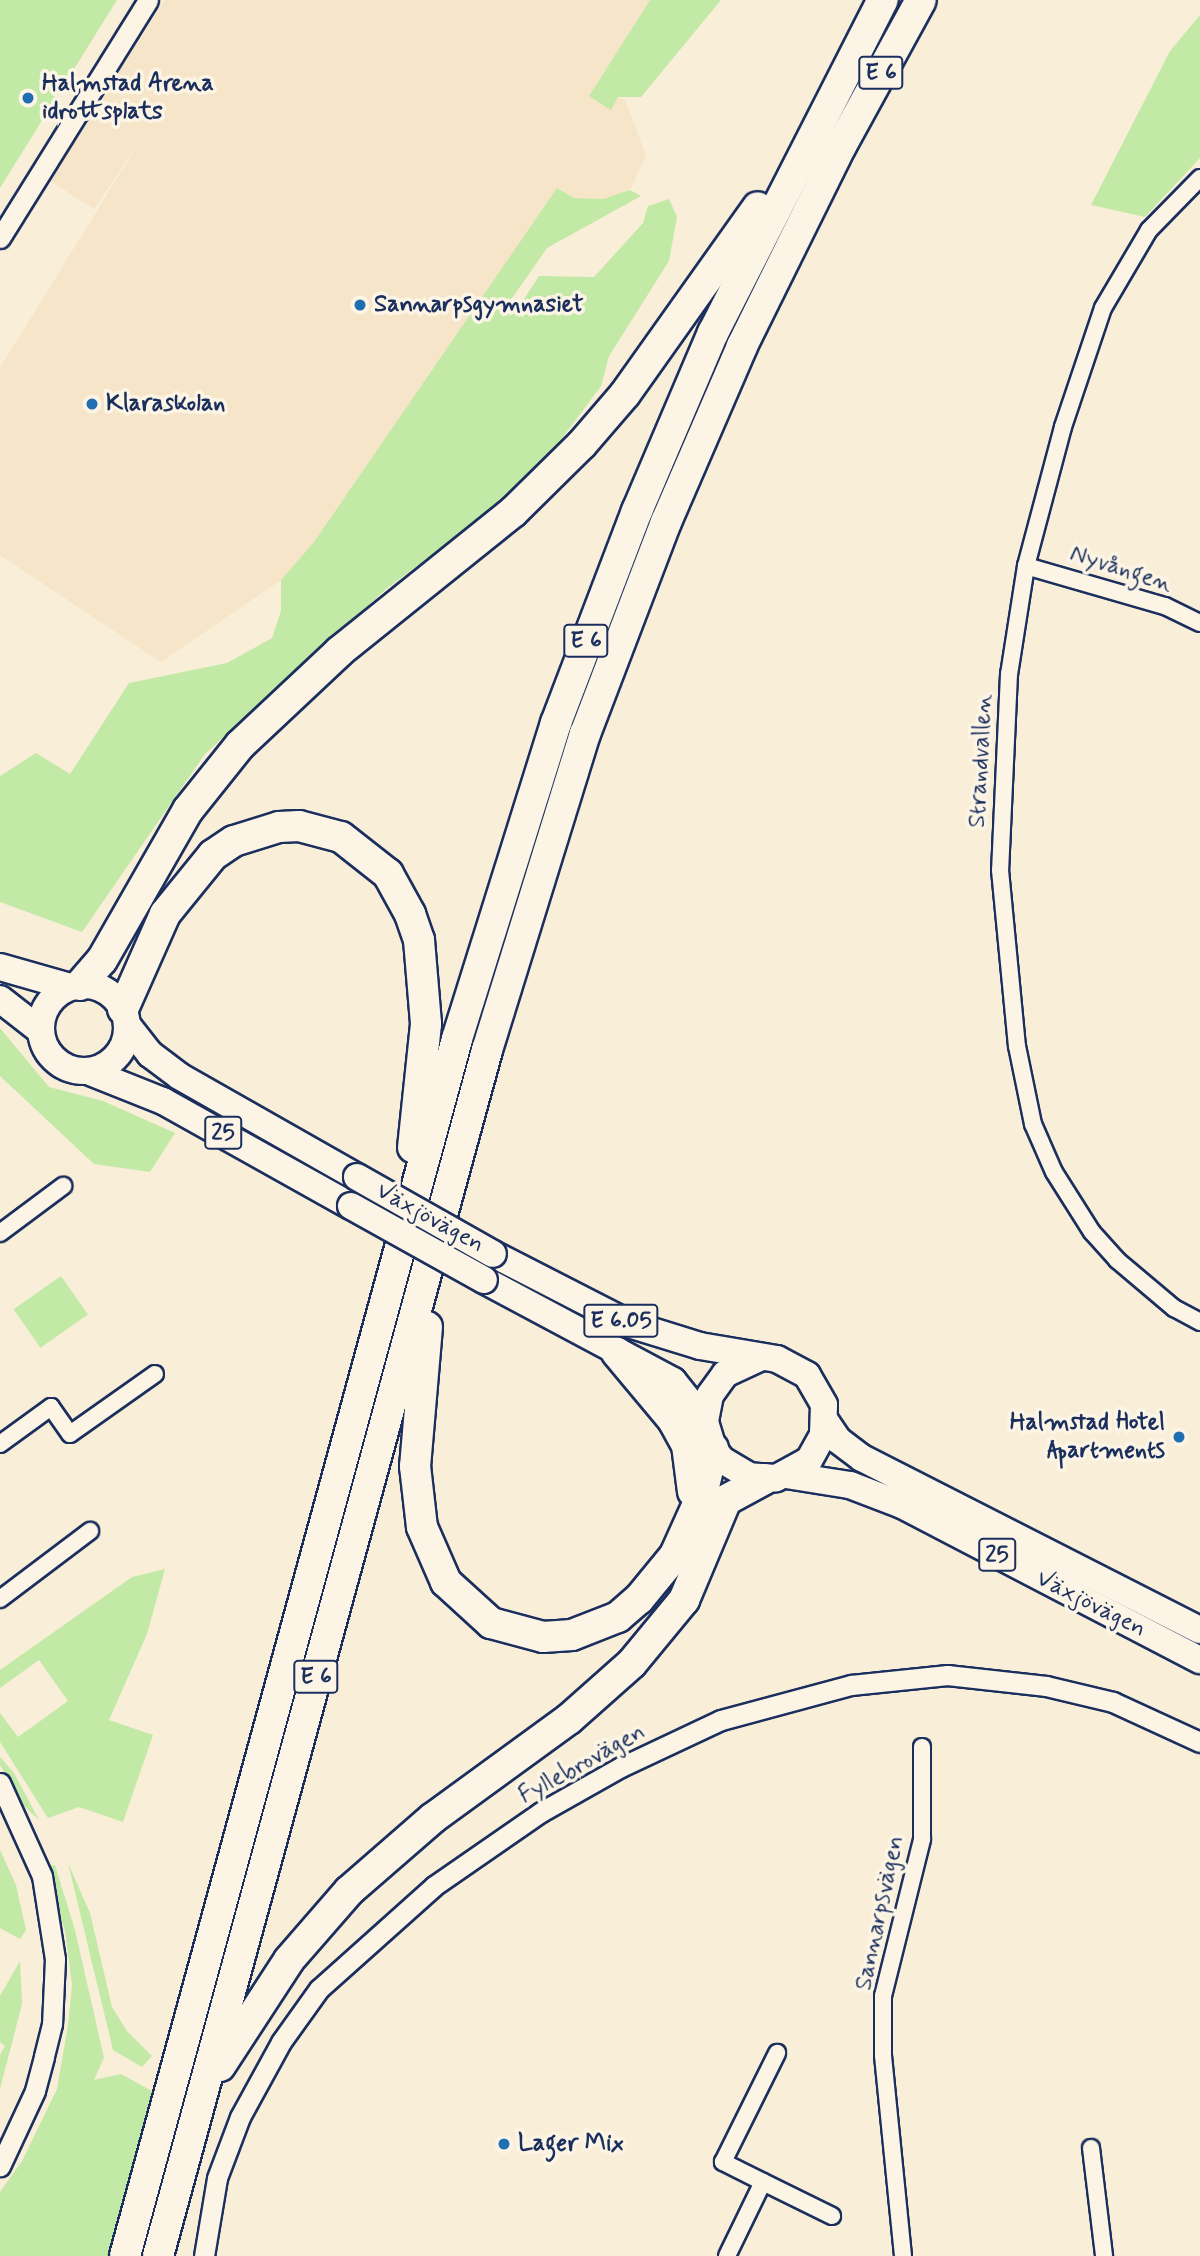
<!DOCTYPE html>
<html>
<head>
<meta charset="utf-8">
<style>
  body { margin:0 }
  #map { position:relative; width:1200px; height:2256px; overflow:hidden; background:#f9eed8; font-family:Mynerve,sans-serif }
  div>[style] { position:absolute }
  .built>* { inset:0; background:#f6e5c8 }
  .green>* { inset:0; background:#c2eaa6; transform-origin:0 0 }
  .roads { filter:drop-shadow(2px 0 #1b2f5e) drop-shadow(-2px 0 #1b2f5e) drop-shadow(0 2px #1b2f5e) drop-shadow(0 -2px #1b2f5e) }
  .minor>* { height:16px; margin:-8px; padding:0 8px; transform-origin:8px; border-radius:8px; background:#fcf5e5 }
  .tertiary>* { height:19px; margin:-9.5px; padding:0 9.5px; transform-origin:9.5px; border-radius:9.5px; background:#fcf5e5 }
  .trunk>* { height:26px; margin:-13px; padding:0 13px; transform-origin:13px; border-radius:13px; background:#fcf5e5 }
  .trunk>.ring { margin:-13px; padding:0; box-sizing:content-box; background:none; border:26px solid #fcf5e5; border-radius:50% }
  .motorway>* { height:30px; margin:-15px; padding:0 15px; transform-origin:15px; border-radius:15px; background:#fcf5e5 }
  .bridges { filter:drop-shadow(2px 0 #1b2f5e) drop-shadow(-2px 0 #1b2f5e) drop-shadow(0 2px #1b2f5e) drop-shadow(0 -2px #1b2f5e) }
  .trunk-bridge>* { height:26px; margin:-13px; padding:0 13px; transform-origin:13px; border-radius:13px; background:#fcf5e5 }
  .dots>* { width:19px; height:19px; translate:-50% -50%; box-sizing:border-box; border:4px solid #fcf5e5; border-radius:50% }
  span { translate:-50% -50%; white-space:nowrap; text-align:center; line-height:1.15; -webkit-text-stroke:7px #fcf5e5; paint-order:stroke }
  .shield-label span { padding:2px 5px; background:#fcf5e5; border:2px solid; border-radius:5px; -webkit-text-stroke-width:0 }
  .shield-label { font-size:23px; color:#1b2f5e; font-weight:700 }
  .poi-label { font-size:24px; color:#1b2f5e; font-weight:700 }
  .left { translate:0 -50%; text-align:left }
  .right { translate:-100% -50%; text-align:right }
  .street-label { font-size:24px; color:#1b2f5e }
</style>
</head>
<body>
<div id="map">
  <div class="built">
    <div style="clip-path:polygon(165px 0,650px 0,589px 96px,625px 99px,646px 156px,630px 190px,603px 199px,574px 198px,558px 188px,314px 542px,281px 580px,161px 662px,0 555px,0 368px,142px 138px,94px 209px,49px 180px)"></div>
  </div>
  <div class="green">
    <div style="clip-path:polygon(0 0,117px 0,0 188px)"></div>
    <div style="clip-path:polygon(650px 0,721px 0,641px 97px,618px 97px,611px 110px,589px 96px)"></div>
    <div style="clip-path:polygon(1200px 15px,1200px 158px,1145px 217px,1091px 205px,1170px 51px)"></div>
    <div style="clip-path:polygon(557px 188px,574px 198px,603px 199px,630px 190px,641px 196px,547px 248px,508px 304px,517px 310px,539px 276px,594px 277px,643px 223px,648px 206px,669px 199px,677px 217px,669px 261px,609px 356px,601px 386px,557px 445px,491px 511px,386px 589px,205px 754px,82px 932px,0 902px,0 776px,36px 753px,70px 774px,129px 683px,227px 663px,272px 638px,281px 611px,281px 580px,314px 542px)"></div>
    <div style="clip-path:polygon(0 1028px,49px 1087px,103px 1101px,175px 1133px,150px 1172px,94px 1164px,0 1076px)"></div>
    <div style="left:61px;top:1276px;width:47px;height:58px;rotate:55deg"></div>
    <div style="clip-path:polygon(165px 1569px,147px 1634px,109px 1720px,153px 1735px,123px 1822px,79px 1807px,48px 1818px,0 1742px,0 1713px,18px 1737px,68px 1701px,39px 1660px,0 1688px,0 1670px,132px 1577px)"></div>
    <div style="clip-path:polygon(0 1757px,14px 1773px,39px 1820px,23px 1805px,0 1765px)"></div>
    <div style="clip-path:polygon(0 1850px,16px 1885px,26px 1930px,20px 1939px,0 1928px)"></div>
    <div style="clip-path:polygon(68px 1863px,90px 1913px,112px 2007px,127px 2031px,152px 2056px,142px 2067px,113px 2050px)"></div>
    <div style="clip-path:polygon(55px 1865px,75px 1930px,104px 2058px,94px 2080px,121px 2074px,159px 2095px,112px 2256px,0 2256px,0 2192px,22px 2161px,57px 2089px,68px 2025px,72px 1985px,65px 1931px,49px 1880px,49px 1866px)"></div>
    <div style="clip-path:polygon(20px 1961px,22px 2004px,0 2089px,0 2055px,5px 2046px,0 2042px,0 1996px)"></div>
  </div>
  <div class="roads">
    <div class="minor">
      <div style="left:1200px;top:178px;width:73px;rotate:134.4deg"></div>
      <div style="left:1149px;top:230px;width:91px;rotate:120.5deg"></div>
      <div style="left:1103px;top:308px;width:126px;rotate:108.6deg"></div>
      <div style="left:1063px;top:427px;width:144px;rotate:104.9deg"></div>
      <div style="left:1026px;top:566px;width:109px;rotate:98.9deg"></div>
      <div style="left:1009px;top:674px;width:196px;rotate:92.6deg"></div>
      <div style="left:1000px;top:870px;width:177px;rotate:84.5deg"></div>
      <div style="left:1017px;top:1046px;width:80px;rotate:78.4deg"></div>
      <div style="left:1033px;top:1124px;width:52px;rotate:66.4deg"></div>
      <div style="left:1054px;top:1172px;width:71px;rotate:57.7deg"></div>
      <div style="left:1092px;top:1232px;width:38px;rotate:48deg"></div>
      <div style="left:1117px;top:1260px;width:75px;rotate:40.1deg"></div>
      <div style="left:1174px;top:1308px;width:30px;rotate:28deg"></div>
      <div style="left:1026px;top:566px;width:145px;rotate:16.1deg"></div>
      <div style="left:1165px;top:606px;width:39px;rotate:26deg"></div>
      <div style="left:0;top:1233px;width:79px;rotate:-36.7deg"></div>
      <div style="left:0;top:1444px;width:63px;rotate:-36deg"></div>
      <div style="left:51px;top:1407px;width:33px;rotate:55deg"></div>
      <div style="left:70px;top:1434px;width:104px;rotate:-35.2deg"></div>
      <div style="left:0;top:1599px;width:113px;rotate:-37.1deg"></div>
      <div style="left:1091px;top:2148px;width:109px;rotate:83.1deg"></div>
      <div style="left:763px;top:2182px;width:45px;rotate:-153.4deg"></div>
      <div style="left:723px;top:2162px;width:122px;rotate:-63.6deg"></div>
      <div style="left:727px;top:2256px;width:82px;rotate:-64.1deg"></div>
      <div style="left:763px;top:2182px;width:77px;rotate:26.2deg"></div>
      <div style="left:903px;top:2256px;width:202px;rotate:-95.7deg"></div>
      <div style="left:883px;top:2055px;width:59px;rotate:-90deg"></div>
      <div style="left:883px;top:1996px;width:162px;rotate:-76deg"></div>
      <div style="left:922px;top:1839px;width:92px;rotate:-90deg"></div>
    </div>
    <div class="tertiary">
      <div style="left:0;top:238px;width:280px;rotate:-58.1deg"></div>
      <div style="left:0;top:1783px;width:102px;rotate:65.7deg"></div>
      <div style="left:42px;top:1876px;width:84px;rotate:81.1deg"></div>
      <div style="left:55px;top:1959px;width:65px;rotate:92.6deg"></div>
      <div style="left:52px;top:2024px;width:34px;rotate:104deg"></div>
      <div style="left:44px;top:2057px;width:35px;rotate:105deg"></div>
      <div style="left:35px;top:2091px;width:83px;rotate:115deg"></div>
      <div style="left:204px;top:2256px;width:79px;rotate:-80.5deg"></div>
      <div style="left:217px;top:2178px;width:65px;rotate:-69.3deg"></div>
      <div style="left:240px;top:2117px;width:85px;rotate:-61.3deg"></div>
      <div style="left:281px;top:2042px;width:65px;rotate:-54.4deg"></div>
      <div style="left:319px;top:1989px;width:154px;rotate:-41.8deg"></div>
      <div style="left:434px;top:1886px;width:130px;rotate:-34.7deg"></div>
      <div style="left:541px;top:1812px;width:92px;rotate:-29.4deg"></div>
      <div style="left:621px;top:1767px;width:110px;rotate:-25.2deg"></div>
      <div style="left:721px;top:1720px;width:135px;rotate:-15.1deg"></div>
      <div style="left:851px;top:1685px;width:97px;rotate:-5.9deg"></div>
      <div style="left:947px;top:1675px;width:100px;rotate:6.3deg"></div>
      <div style="left:1046px;top:1686px;width:69px;rotate:13.4deg"></div>
      <div style="left:1113px;top:1702px;width:96px;rotate:24.7deg"></div>
    </div>
    <div class="trunk">
      <div style="left:0;top:967px;width:73px;rotate:15.9deg"></div>
      <div class="ring" style="left:41px;top:985px;width:60px;height:60px"></div>
      <div style="left:0;top:999px;width:52px;rotate:38deg"></div>
      <div style="left:128px;top:1026px;width:36px;rotate:52deg"></div>
      <div style="left:150px;top:1054px;width:36px;rotate:37deg"></div>
      <div style="left:179px;top:1076px;width:205px;rotate:29.6deg"></div>
      <div style="left:90px;top:1072px;width:79px;rotate:21.7deg"></div>
      <div style="left:163px;top:1101px;width:215px;rotate:29.2deg"></div>
      <div style="left:493px;top:1254px;width:153px;rotate:27.2deg"></div>
      <div style="left:629px;top:1324px;width:74px;rotate:17.2deg"></div>
      <div style="left:700px;top:1346px;width:78px;rotate:9.6deg"></div>
      <div style="left:777px;top:1359px;width:34px;rotate:28deg"></div>
      <div style="left:807px;top:1375px;width:34px;rotate:60deg"></div>
      <div style="left:824px;top:1405px;width:30px;rotate:92deg"></div>
      <div style="left:823px;top:1435px;width:29px;rotate:119deg"></div>
      <div style="left:809px;top:1460px;width:38px;rotate:151deg"></div>
      <div style="left:776px;top:1478px;width:27px;rotate:-176deg"></div>
      <div style="left:749px;top:1476px;width:31px;rotate:-149deg"></div>
      <div style="left:722px;top:1460px;width:15px;rotate:-127deg"></div>
      <div style="left:713px;top:1448px;width:28px;rotate:-107deg"></div>
      <div style="left:705px;top:1421px;width:26px;rotate:-79deg"></div>
      <div style="left:710px;top:1395px;width:26px;rotate:-54deg"></div>
      <div style="left:725px;top:1374px;width:38px;rotate:-25deg"></div>
      <div style="left:484px;top:1280px;width:214px;rotate:28.1deg"></div>
      <div style="left:673px;top:1381px;width:51px;rotate:51.3deg"></div>
      <div style="left:826px;top:1422px;width:22px;rotate:56deg"></div>
      <div style="left:838px;top:1440px;width:30px;rotate:37deg"></div>
      <div style="left:862px;top:1458px;width:379px;rotate:27deg"></div>
      <div style="left:786px;top:1475px;width:65px;rotate:8.9deg"></div>
      <div style="left:850px;top:1485px;width:56px;rotate:21deg"></div>
      <div style="left:902px;top:1505px;width:336px;rotate:27.5deg"></div>
    </div>
    <div class="motorway">
      <div style="left:80px;top:985px;width:33px;rotate:-49deg"></div>
      <div style="left:102px;top:960px;width:173px;rotate:-60.2deg"></div>
      <div style="left:188px;top:810px;width:83px;rotate:-51.3deg"></div>
      <div style="left:240px;top:745px;width:137px;rotate:-43.2deg"></div>
      <div style="left:340px;top:651px;width:222px;rotate:-38.8deg"></div>
      <div style="left:513px;top:512px;width:97px;rotate:-44.6deg"></div>
      <div style="left:582px;top:444px;width:66px;rotate:-49.3deg"></div>
      <div style="left:625px;top:394px;width:229px;rotate:-54.6deg"></div>
      <div style="left:123px;top:1009px;width:104px;rotate:-66.1deg"></div>
      <div style="left:165px;top:914px;width:76px;rotate:-50.9deg"></div>
      <div style="left:213px;top:855px;width:25px;rotate:-34deg"></div>
      <div style="left:234px;top:841px;width:47px;rotate:-17.3deg"></div>
      <div style="left:279px;top:827px;width:20px;rotate:-3deg"></div>
      <div style="left:299px;top:826px;width:43px;rotate:14.7deg"></div>
      <div style="left:341px;top:837px;width:60px;rotate:38.2deg"></div>
      <div style="left:388px;top:874px;width:46px;rotate:61.2deg"></div>
      <div style="left:410px;top:914px;width:28px;rotate:71deg"></div>
      <div style="left:419px;top:940px;width:84px;rotate:85.2deg"></div>
      <div style="left:426px;top:1024px;width:124px;rotate:96deg"></div>
      <div style="left:427px;top:1327px;width:140px;rotate:94.9deg"></div>
      <div style="left:415px;top:1466px;width:61px;rotate:83.5deg"></div>
      <div style="left:422px;top:1527px;width:60px;rotate:66.4deg"></div>
      <div style="left:446px;top:1582px;width:61px;rotate:42.3deg"></div>
      <div style="left:491px;top:1623px;width:54px;rotate:15.1deg"></div>
      <div style="left:543px;top:1637px;width:29px;rotate:-4deg"></div>
      <div style="left:572px;top:1635px;width:49px;rotate:-21.4deg"></div>
      <div style="left:618px;top:1617px;width:28px;rotate:-41deg"></div>
      <div style="left:639px;top:1599px;width:57px;rotate:-50.7deg"></div>
      <div style="left:675px;top:1555px;width:66px;rotate:-65.8deg"></div>
      <div style="left:702px;top:1495px;width:48px;rotate:-76.8deg"></div>
      <div style="left:617px;top:1353px;width:87px;rotate:50.1deg"></div>
      <div style="left:673px;top:1420px;width:29px;rotate:61deg"></div>
      <div style="left:687px;top:1445px;width:47px;rotate:82.7deg"></div>
      <div style="left:220px;top:2066px;width:126px;rotate:-56.9deg"></div>
      <div style="left:289px;top:1960px;width:91px;rotate:-49deg"></div>
      <div style="left:349px;top:1891px;width:111px;rotate:-41deg"></div>
      <div style="left:433px;top:1818px;width:168px;rotate:-36.1deg"></div>
      <div style="left:569px;top:1719px;width:84px;rotate:-41.6deg"></div>
      <div style="left:632px;top:1663px;width:82px;rotate:-50.5deg"></div>
      <div style="left:684px;top:1600px;width:108px;rotate:-67.2deg"></div>
      <div style="left:726px;top:1500px;width:44px;rotate:-28.3deg"></div>
      <div style="left:125px;top:2256px;width:1261px;rotate:-74.74deg"></div>
      <div style="left:457px;top:1039px;width:331px;rotate:-72.6deg"></div>
      <div style="left:556px;top:723px;width:227px;rotate:-69.1deg"></div>
      <div style="left:637px;top:511px;width:194px;rotate:-66.9deg"></div>
      <div style="left:713px;top:333px;width:374px;rotate:-63deg"></div>
      <div style="left:158px;top:2256px;width:1250px;rotate:-74.74deg"></div>
      <div style="left:487px;top:1050px;width:331px;rotate:-72.8deg"></div>
      <div style="left:585px;top:734px;width:227px;rotate:-69.1deg"></div>
      <div style="left:666px;top:522px;width:192px;rotate:-66.6deg"></div>
      <div style="left:742px;top:346px;width:223px;rotate:-63.7deg"></div>
      <div style="left:841px;top:146px;width:166px;rotate:-61.3deg"></div>
    </div>
  </div>
  <div class="bridges">
    <div class="trunk-bridge">
      <div style="left:357px;top:1177px;width:156px;rotate:29.5deg"></div>
      <div style="left:351px;top:1206px;width:152px;rotate:29.1deg"></div>
    </div>
  </div>
  <div class="dots">
    <div style="left:28px;top:98px;background:#1f6fb2"></div>
    <div style="left:360px;top:305px;background:#1f6fb2"></div>
    <div style="left:92px;top:404px;background:#1f6fb2"></div>
    <div style="left:1179px;top:1437px;background:#1f6fb2"></div>
    <div style="left:504px;top:2144px;background:#1f6fb2"></div>
  </div>
  <div class="shield-label">
    <span style="left:881px;top:73px">E 6</span>
    <span style="left:586px;top:641px">E 6</span>
    <span style="left:223px;top:1133px">25</span>
    <span style="left:621px;top:1321px">E 6.05</span>
    <span style="left:997px;top:1555px">25</span>
    <span style="left:316px;top:1677px">E 6</span>
  </div>
  <div class="poi-label">
    <span class="left" style="left:42px;top:98px">Halmstad Arena<br>idrottsplats</span>
    <span class="left" style="left:374px;top:305px">Sannarpsgymnasiet</span>
    <span class="left" style="left:106px;top:404px">Klaraskolan</span>
    <span class="right" style="left:1165px;top:1437px">Halmstad Hotel<br>Apartments</span>
    <span class="left" style="left:518px;top:2144px">Lager Mix</span>
  </div>
  <div class="street-label">
    <span style="left:1121px;top:569px;rotate:18deg">Nyvången</span>
    <span style="left:981px;top:761px;rotate:-87deg">Strandvallen</span>
    <span style="left:430px;top:1218px;rotate:29deg">Växjövägen</span>
    <span style="left:1091px;top:1604px;rotate:27deg">Växjövägen</span>
    <span style="left:582px;top:1764px;rotate:-29deg">Fyllebrovägen</span>
    <span style="left:880px;top:1913px;rotate:-78deg">Sannarpsvägen</span>
  </div>
</div>
</body>
</html>
